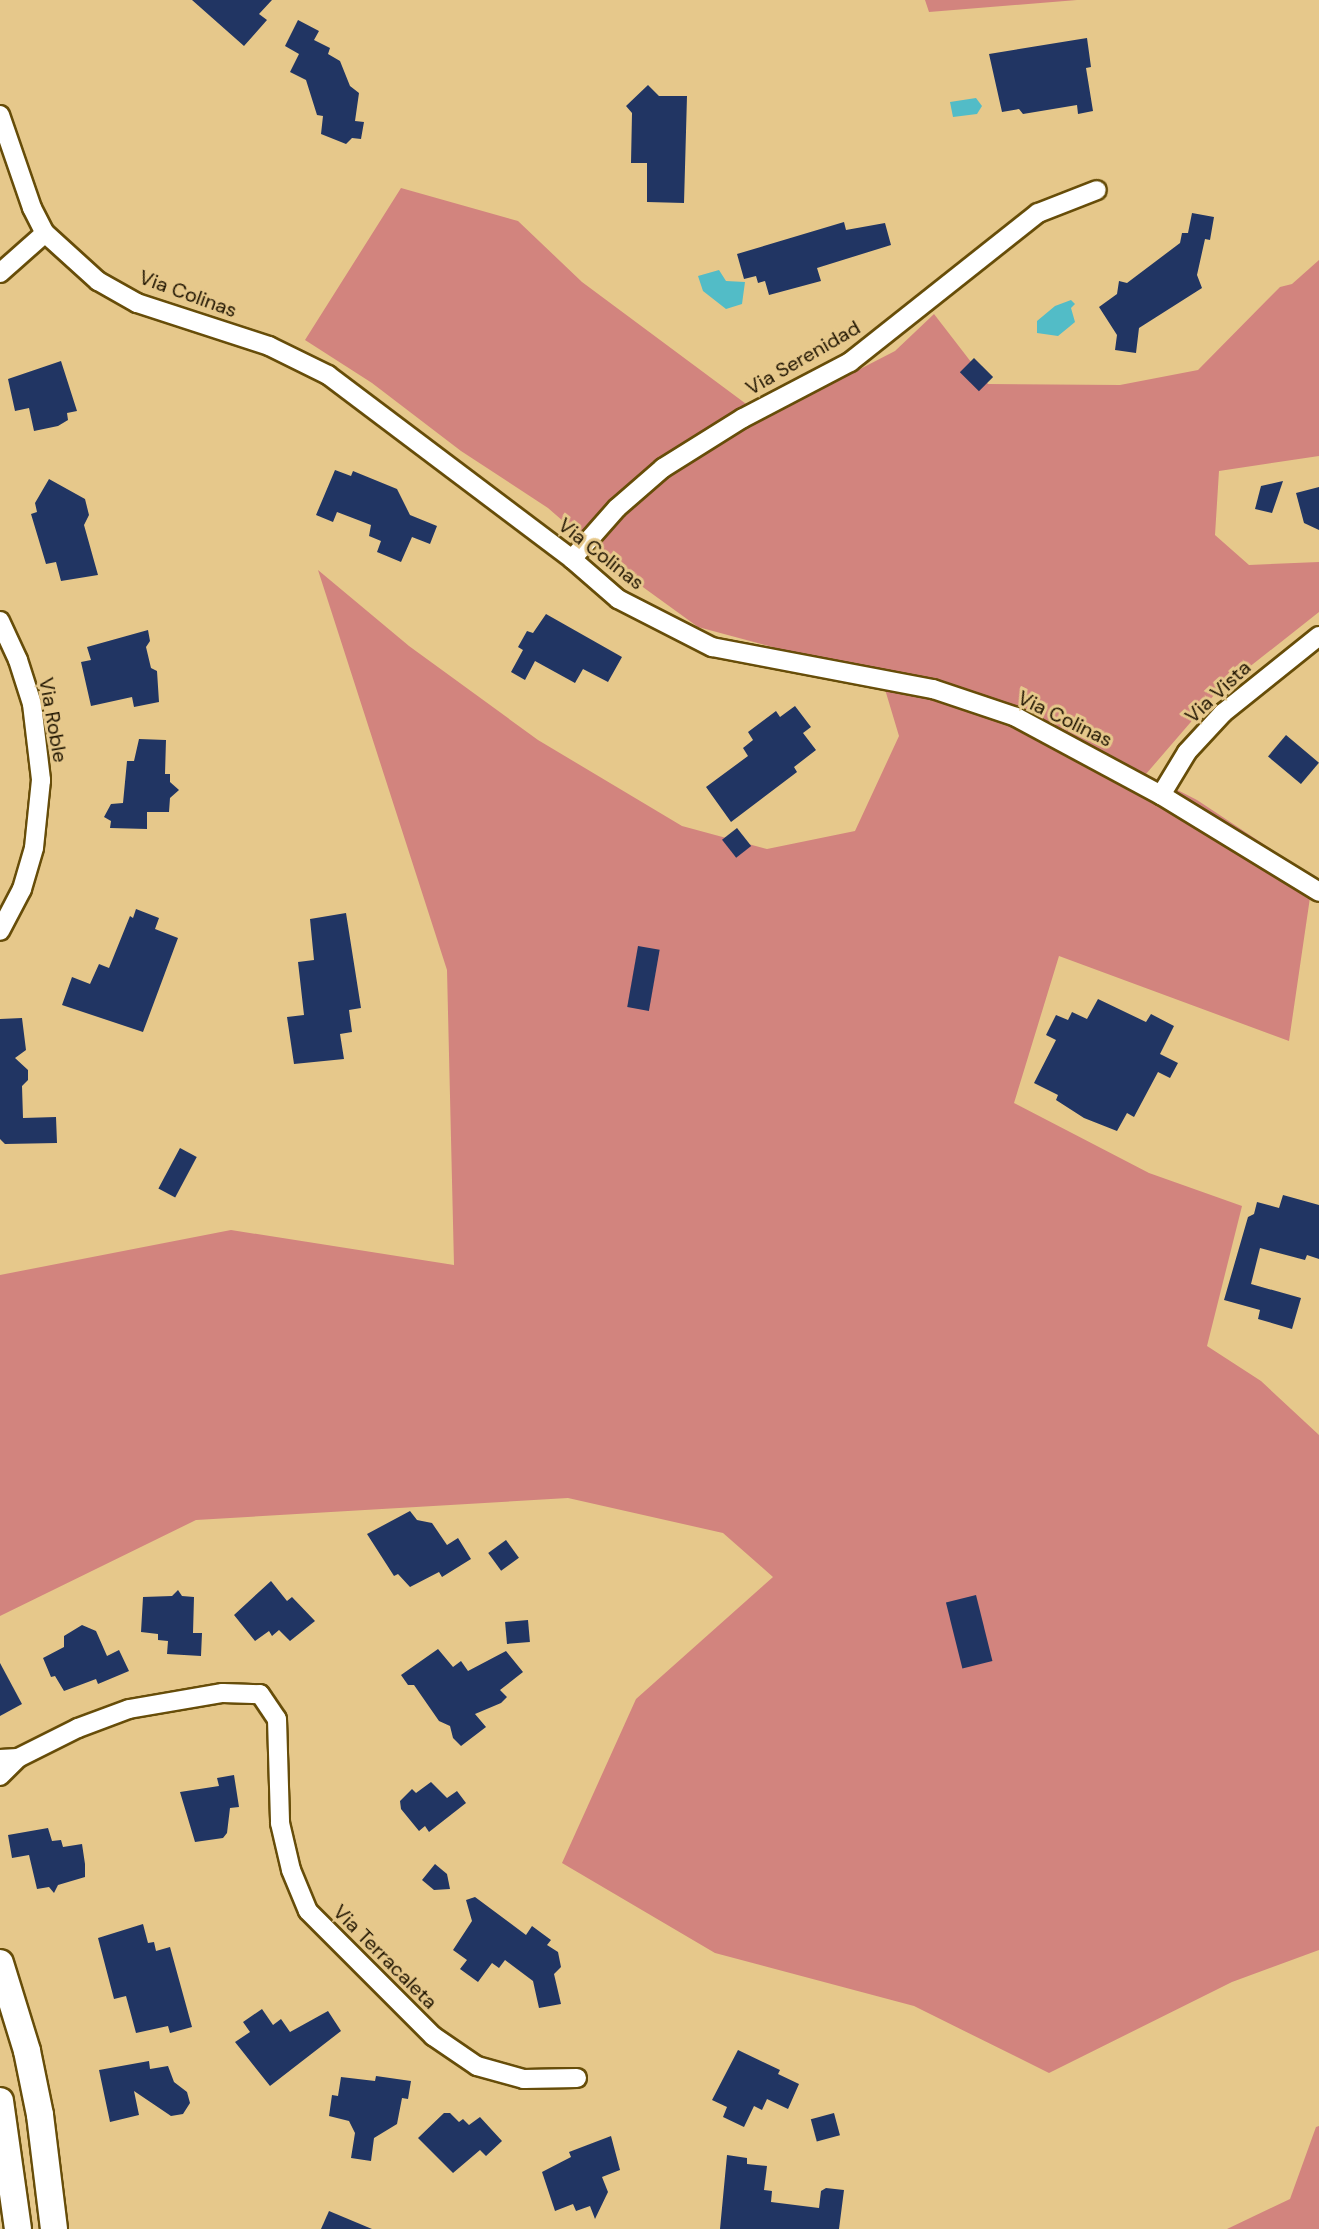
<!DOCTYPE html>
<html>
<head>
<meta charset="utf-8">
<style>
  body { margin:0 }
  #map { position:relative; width:1319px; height:2229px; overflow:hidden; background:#e6c88b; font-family:"DM Sans",sans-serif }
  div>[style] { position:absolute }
  .green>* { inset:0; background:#d2847e }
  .water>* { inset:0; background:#52bcc7 }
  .building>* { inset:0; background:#213563; transform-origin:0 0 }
  .roads { filter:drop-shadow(2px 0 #674d09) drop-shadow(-2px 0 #674d09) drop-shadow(0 2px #674d09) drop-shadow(0 -2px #674d09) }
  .minor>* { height:18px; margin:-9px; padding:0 9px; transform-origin:9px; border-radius:9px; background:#fff }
  .secondary>* { height:26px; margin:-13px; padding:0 13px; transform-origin:13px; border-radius:13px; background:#fff }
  span { translate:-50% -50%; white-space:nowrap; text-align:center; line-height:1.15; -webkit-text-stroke:6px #e6c88b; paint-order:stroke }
  .street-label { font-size:20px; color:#1f1400 }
</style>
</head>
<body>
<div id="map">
  <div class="green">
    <div style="clip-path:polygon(925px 0,1077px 0,929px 12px)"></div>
    <div style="clip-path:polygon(401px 188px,518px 221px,582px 282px,765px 418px,895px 351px,934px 314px,988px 384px,1120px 385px,1198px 370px,1280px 287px,1292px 284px,1319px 260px,1319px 456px,1219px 471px,1215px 535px,1249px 565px,1319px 562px,1319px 612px,1215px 694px,1146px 774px,1197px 800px,1313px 877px,1289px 1041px,1059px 956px,1014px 1103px,1149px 1173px,1242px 1206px,1207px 1346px,1261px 1381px,1319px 1435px,1319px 1950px,1232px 1982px,1049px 2073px,914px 2006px,715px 1953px,562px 1863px,636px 1699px,773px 1577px,723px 1533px,568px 1498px,196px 1520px,0 1616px,0 1275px,231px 1230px,454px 1265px,447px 970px,318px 570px,409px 646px,538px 740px,682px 826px,767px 849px,855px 831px,899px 736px,881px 676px,698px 627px,618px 569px,548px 508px,461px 451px,372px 383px,305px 340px)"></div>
    <div style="clip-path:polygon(1319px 2126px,1319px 2229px,1227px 2229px,1290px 2199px,1316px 2127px)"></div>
  </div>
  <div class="water">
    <div style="clip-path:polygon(976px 98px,982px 106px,977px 114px,953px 117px,950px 102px)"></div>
    <div style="clip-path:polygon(719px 270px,726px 281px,745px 282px,742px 304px,726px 309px,703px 291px,698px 276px)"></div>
    <div style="clip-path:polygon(1071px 300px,1075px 304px,1071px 308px,1075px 322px,1069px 327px,1058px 336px,1037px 333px,1037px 321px,1055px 306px)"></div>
  </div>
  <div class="building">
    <div style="clip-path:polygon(192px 0,272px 0,259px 14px,267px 20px,244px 46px)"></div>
    <div style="clip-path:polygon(298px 20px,319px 31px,314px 40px,330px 48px,328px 54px,340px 61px,350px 86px,359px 93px,355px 121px,364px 122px,361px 139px,352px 138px,346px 144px,321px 134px,323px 116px,317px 115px,306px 80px,290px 72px,299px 54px,285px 46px)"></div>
    <div style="clip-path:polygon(1087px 38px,1091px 67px,1086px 68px,1093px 111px,1078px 114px,1077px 105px,1023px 114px,1019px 109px,1002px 112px,989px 54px)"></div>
    <div style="clip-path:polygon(648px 85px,659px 96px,687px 96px,684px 203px,647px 202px,647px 163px,631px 163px,632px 113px,626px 106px)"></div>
    <div style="clip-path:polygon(1192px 213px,1214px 217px,1210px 240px,1205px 239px,1197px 275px,1202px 288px,1139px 328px,1136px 353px,1115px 350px,1117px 335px,1099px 307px,1117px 294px,1119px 281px,1127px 283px,1180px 243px,1182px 233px,1188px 233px)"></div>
    <div style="clip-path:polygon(844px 222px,846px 230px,885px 223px,891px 245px,817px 268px,821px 281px,769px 295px,765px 281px,758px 283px,756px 276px,744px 279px,737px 254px)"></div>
    <div style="left:974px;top:358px;width:27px;height:20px;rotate:45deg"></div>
    <div style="clip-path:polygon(61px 361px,77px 411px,67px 413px,68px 420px,58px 426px,34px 431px,29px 408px,15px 411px,8px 379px)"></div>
    <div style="clip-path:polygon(335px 470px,351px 476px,353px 471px,397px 489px,410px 515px,437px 526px,430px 544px,412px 537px,401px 562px,377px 552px,381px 541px,369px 536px,371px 525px,337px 512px,333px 522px,316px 515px)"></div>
    <div style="clip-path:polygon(49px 479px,85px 499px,89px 515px,84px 525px,98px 575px,61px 581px,56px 562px,46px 564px,31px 514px,37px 512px,35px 503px)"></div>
    <div style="clip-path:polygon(1283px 481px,1272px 513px,1255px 509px,1261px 486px)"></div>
    <div style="clip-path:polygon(1319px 487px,1319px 530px,1304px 523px,1296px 493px)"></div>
    <div style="clip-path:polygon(546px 614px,622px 657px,608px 682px,583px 669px,575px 683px,535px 661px,525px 680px,511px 672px,523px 650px,518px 647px,527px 631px,533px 633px)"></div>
    <div style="clip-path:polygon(148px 630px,150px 641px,146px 647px,151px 668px,157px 671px,159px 702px,134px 707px,132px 697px,91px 706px,81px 662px,91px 660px,87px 647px)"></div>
    <div style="clip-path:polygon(795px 706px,811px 727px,803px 733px,816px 750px,794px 767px,797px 772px,731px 822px,706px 787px,748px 756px,743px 748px,753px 740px,748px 732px,776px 711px,780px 717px)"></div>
    <div style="left:1286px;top:735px;width:43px;height:28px;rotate:40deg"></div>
    <div style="clip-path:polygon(139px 739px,166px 740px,165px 774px,170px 774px,170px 782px,179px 790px,170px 798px,169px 812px,147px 812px,147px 829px,110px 828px,111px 821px,104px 817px,111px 804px,123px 803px,127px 761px,134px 761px)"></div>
    <div style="left:737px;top:828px;width:23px;height:19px;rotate:52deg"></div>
    <div style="clip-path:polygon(136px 909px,159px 918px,155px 929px,178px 938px,143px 1032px,62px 1005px,72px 977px,90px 984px,99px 964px,109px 968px,130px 916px,133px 918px)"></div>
    <div style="clip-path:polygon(346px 913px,361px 1008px,349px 1010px,352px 1032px,340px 1034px,344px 1059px,294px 1064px,287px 1017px,304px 1015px,298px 962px,314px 960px,310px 919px)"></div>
    <div style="left:638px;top:946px;width:22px;height:62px;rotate:10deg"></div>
    <div style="clip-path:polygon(1098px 999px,1146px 1022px,1151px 1014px,1174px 1026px,1160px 1054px,1178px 1063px,1170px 1078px,1158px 1072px,1134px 1117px,1127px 1113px,1117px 1131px,1084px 1118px,1056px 1100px,1058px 1095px,1034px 1083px,1056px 1040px,1046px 1035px,1056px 1015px,1068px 1020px,1072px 1012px,1087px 1019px)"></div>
    <div style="clip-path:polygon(22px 1018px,26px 1050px,15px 1058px,28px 1070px,28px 1080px,22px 1086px,23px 1118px,56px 1117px,57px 1143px,5px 1144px,0 1139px,0 1019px)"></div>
    <div style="left:180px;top:1148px;width:19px;height:46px;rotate:28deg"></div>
    <div style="clip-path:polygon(1283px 1195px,1319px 1205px,1319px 1259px,1307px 1255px,1305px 1260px,1260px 1248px,1251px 1284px,1301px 1298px,1292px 1329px,1258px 1319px,1260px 1310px,1224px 1300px,1248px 1217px,1254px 1214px,1257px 1202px,1279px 1208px)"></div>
    <div style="clip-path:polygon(410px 1511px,417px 1520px,432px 1523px,447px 1545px,458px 1538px,471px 1559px,442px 1577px,439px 1572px,410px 1587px,398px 1574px,394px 1576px,367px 1534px)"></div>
    <div style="left:506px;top:1540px;width:22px;height:22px;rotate:54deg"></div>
    <div style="clip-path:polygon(271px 1581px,287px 1601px,292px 1597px,315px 1621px,290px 1641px,279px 1630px,272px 1636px,269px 1631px,255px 1641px,234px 1615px)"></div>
    <div style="clip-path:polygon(178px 1590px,182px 1596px,194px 1597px,193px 1633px,202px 1633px,201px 1656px,167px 1654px,168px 1641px,158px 1640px,158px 1634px,141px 1632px,143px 1597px,172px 1596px)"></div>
    <div style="left:976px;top:1595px;width:68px;height:31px;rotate:76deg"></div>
    <div style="left:528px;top:1620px;width:22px;height:23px;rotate:85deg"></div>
    <div style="clip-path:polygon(82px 1625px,96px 1631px,107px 1656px,119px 1650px,129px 1671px,98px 1684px,96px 1679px,64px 1691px,55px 1676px,51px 1677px,43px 1658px,64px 1647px,64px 1636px)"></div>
    <div style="clip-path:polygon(438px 1649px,453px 1667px,461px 1661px,468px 1671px,506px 1651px,523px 1672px,500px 1690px,507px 1697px,501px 1703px,475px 1714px,486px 1727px,461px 1746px,453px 1738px,450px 1726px,439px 1721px,414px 1685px,408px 1685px,401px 1675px)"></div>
    <div style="clip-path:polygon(0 1663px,22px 1704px,0 1716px)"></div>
    <div style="clip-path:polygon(234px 1775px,239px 1807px,230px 1808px,227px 1833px,223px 1838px,195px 1842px,180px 1792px,219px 1786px,217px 1778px)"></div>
    <div style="clip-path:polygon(431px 1782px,447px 1798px,457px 1791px,466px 1803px,429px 1832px,425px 1826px,419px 1831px,401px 1809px,400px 1801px,412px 1789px,416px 1793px)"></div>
    <div style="clip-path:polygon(48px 1828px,52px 1841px,61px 1840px,63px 1847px,82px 1844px,85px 1864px,85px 1877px,58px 1885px,54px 1893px,49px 1887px,37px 1889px,29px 1855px,12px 1858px,8px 1835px)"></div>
    <div style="clip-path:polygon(435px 1864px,447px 1874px,450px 1889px,434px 1890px,422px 1880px)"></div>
    <div style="clip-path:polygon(475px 1897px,526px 1935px,532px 1926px,551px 1940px,547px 1945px,558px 1952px,561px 1967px,554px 1974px,561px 2004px,539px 2008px,533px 1981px,505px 1960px,499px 1968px,492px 1963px,478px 1982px,460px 1969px,467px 1960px,453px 1950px,472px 1921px,466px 1900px)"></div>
    <div style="clip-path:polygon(143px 1924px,148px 1943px,154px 1942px,156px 1951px,170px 1947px,192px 2027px,170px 2033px,168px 2026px,136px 2033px,126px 1996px,114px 1999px,98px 1938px)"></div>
    <div style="clip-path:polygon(262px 2009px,273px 2025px,281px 2019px,290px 2032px,328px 2011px,341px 2031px,270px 2086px,235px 2042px,250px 2032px,243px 2022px)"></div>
    <div style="clip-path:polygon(738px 2050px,780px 2070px,778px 2074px,799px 2084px,788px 2109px,767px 2099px,762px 2110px,754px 2106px,744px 2127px,723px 2117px,727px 2107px,712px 2100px)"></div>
    <div style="clip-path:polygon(149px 2061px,150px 2069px,168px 2066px,174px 2082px,187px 2092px,190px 2103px,183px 2114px,171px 2116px,134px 2091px,139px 2115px,110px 2122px,99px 2070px)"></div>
    <div style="clip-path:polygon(376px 2076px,411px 2081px,408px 2099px,402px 2098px,397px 2124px,374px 2138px,371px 2161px,351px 2158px,355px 2133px,349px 2121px,329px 2116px,332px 2095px,338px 2096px,341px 2077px,375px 2081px)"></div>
    <div style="clip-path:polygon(444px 2113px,450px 2113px,459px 2122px,463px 2119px,469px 2125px,480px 2117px,502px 2141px,486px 2156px,480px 2150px,453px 2173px,418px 2138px)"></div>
    <div style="left:834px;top:2113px;width:23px;height:24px;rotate:75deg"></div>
    <div style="clip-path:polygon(611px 2136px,620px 2170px,602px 2177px,608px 2192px,595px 2219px,590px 2206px,576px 2211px,573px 2204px,555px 2211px,542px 2172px,571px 2157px,569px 2152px)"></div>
    <div style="clip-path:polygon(727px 2155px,747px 2158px,747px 2164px,767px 2166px,764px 2190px,772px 2191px,771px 2202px,819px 2208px,821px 2191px,826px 2188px,844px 2190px,839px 2229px,720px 2229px)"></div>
    <div style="clip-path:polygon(329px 2211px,372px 2229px,321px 2229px)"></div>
  </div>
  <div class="roads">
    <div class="minor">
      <div style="left:0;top:115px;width:98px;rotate:71deg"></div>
      <div style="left:32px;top:208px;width:28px;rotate:63deg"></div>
      <div style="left:45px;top:233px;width:72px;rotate:42.2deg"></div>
      <div style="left:98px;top:281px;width:45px;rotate:29.4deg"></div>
      <div style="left:137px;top:303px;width:139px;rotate:18deg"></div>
      <div style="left:269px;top:346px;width:66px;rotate:26.2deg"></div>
      <div style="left:328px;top:375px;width:306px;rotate:37deg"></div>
      <div style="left:572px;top:559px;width:61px;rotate:41deg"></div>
      <div style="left:618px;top:599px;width:106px;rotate:27.1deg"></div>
      <div style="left:712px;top:647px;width:225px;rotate:10.8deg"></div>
      <div style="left:933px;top:689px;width:88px;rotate:18.6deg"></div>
      <div style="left:1016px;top:717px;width:165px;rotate:28.3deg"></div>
      <div style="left:1161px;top:795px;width:185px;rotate:31.5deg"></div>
      <div style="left:0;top:273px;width:60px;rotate:-41.6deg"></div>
      <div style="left:572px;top:559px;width:68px;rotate:-48.6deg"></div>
      <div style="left:617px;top:508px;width:61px;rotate:-41deg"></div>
      <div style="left:663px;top:468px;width:94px;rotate:-32deg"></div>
      <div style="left:743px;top:418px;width:121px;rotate:-27.6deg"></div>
      <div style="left:850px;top:362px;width:240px;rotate:-38.4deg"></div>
      <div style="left:1038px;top:213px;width:63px;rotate:-21.3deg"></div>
      <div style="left:0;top:621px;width:43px;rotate:65.2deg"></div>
      <div style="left:18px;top:660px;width:46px;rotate:72.3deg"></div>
      <div style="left:32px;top:704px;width:77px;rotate:83.2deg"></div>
      <div style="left:41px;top:780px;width:68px;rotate:95.9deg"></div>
      <div style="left:34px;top:848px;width:43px;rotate:106.3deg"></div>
      <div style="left:22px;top:889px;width:47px;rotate:117.6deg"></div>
      <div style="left:1161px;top:795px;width:50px;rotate:-58.8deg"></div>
      <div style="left:1187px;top:752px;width:53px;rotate:-47.3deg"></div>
      <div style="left:1223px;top:713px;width:123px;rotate:-38.7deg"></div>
      <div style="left:0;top:1759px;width:18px;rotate:-3deg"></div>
      <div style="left:18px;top:1758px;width:67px;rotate:-26.6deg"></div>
      <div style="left:78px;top:1728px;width:54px;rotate:-20.4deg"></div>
      <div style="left:129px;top:1709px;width:95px;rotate:-9.7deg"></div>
      <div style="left:223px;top:1693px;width:37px;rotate:2deg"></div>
      <div style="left:260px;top:1694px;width:30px;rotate:56deg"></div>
      <div style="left:277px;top:1719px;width:104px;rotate:88.3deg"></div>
      <div style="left:280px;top:1823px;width:48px;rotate:76.8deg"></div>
      <div style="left:291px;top:1870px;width:44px;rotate:67.5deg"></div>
      <div style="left:308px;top:1911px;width:177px;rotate:45deg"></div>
      <div style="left:433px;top:2036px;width:53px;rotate:34.3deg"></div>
      <div style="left:477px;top:2066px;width:49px;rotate:15.5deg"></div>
      <div style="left:524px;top:2079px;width:53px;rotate:-1.1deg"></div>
      <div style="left:0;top:1776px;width:25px;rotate:-45deg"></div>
    </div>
    <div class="secondary">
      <div style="left:0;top:1963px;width:92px;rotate:72.9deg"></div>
      <div style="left:27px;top:2051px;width:65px;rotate:78.5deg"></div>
      <div style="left:40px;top:2115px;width:115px;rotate:83deg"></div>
      <div style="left:0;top:2101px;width:129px;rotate:82deg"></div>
    </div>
  </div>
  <div class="street-label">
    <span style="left:188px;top:294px;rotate:20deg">Via Colinas</span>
    <span style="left:803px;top:358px;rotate:-30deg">Via Serenidad</span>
    <span style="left:601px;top:554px;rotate:38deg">Via Colinas</span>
    <span style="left:1218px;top:692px;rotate:-43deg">Via Vista</span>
    <span style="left:1065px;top:719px;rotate:26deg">Via Colinas</span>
    <span style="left:53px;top:720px;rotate:80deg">Via Roble</span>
    <span style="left:385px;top:1957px;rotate:45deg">Via Terracaleta</span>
  </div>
</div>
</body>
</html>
